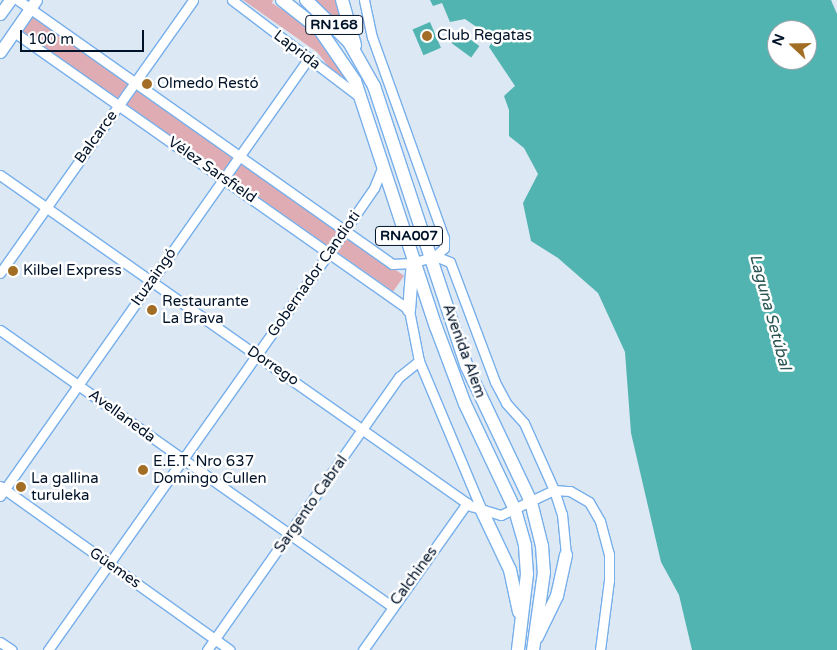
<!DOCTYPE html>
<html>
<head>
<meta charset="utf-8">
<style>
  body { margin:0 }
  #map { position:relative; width:837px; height:650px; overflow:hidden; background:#dce8f4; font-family:"Varela Round",sans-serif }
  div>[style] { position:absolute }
  .green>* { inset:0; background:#deacb2; transform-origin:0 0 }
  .water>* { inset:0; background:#51b4b0; transform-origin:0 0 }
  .roads { filter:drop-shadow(1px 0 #77afeb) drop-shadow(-1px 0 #77afeb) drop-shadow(0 1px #77afeb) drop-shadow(0 -1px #77afeb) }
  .minor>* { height:9px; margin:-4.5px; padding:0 4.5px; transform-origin:4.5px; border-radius:4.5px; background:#fff }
  .major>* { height:11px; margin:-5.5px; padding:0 5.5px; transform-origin:5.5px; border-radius:5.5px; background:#fff }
  .highway>* { height:12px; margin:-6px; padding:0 6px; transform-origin:6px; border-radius:6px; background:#fff }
  .dots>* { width:14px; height:14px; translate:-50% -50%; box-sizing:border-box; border:2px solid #fff; border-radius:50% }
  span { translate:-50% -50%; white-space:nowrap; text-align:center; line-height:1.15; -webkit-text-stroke:5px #fff; paint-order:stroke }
  .shield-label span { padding:1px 4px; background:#fff; border:1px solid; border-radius:4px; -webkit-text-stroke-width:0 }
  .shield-label { font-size:14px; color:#001329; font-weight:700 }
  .poi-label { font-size:15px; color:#001329 }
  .left { translate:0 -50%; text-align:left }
  .street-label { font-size:15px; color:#001329 }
  .water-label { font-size:16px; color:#295553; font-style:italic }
  .north { position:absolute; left:767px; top:20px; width:50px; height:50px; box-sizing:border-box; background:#fff; border:1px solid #99a1a9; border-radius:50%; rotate:291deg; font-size:14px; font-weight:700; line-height:20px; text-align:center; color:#001329 }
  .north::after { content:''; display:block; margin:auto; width:18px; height:22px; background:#a26e26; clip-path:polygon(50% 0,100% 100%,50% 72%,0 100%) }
  .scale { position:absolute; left:20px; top:30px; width:124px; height:22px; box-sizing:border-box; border:2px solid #001329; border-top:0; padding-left:6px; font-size:15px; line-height:18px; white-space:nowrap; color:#001329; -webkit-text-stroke:4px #fff; paint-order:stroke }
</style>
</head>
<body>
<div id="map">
  <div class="green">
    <div style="clip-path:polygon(243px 0,273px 0,272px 3px,298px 20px,323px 43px,347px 83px,335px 75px,317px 52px)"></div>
    <div style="clip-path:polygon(309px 0,337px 0,345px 31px)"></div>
    <div style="left:33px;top:16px;width:453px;height:19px;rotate:35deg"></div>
  </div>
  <div class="water">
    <div style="clip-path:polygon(evenodd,430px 0,831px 0,837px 14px,837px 650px,692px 650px,679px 595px,661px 562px,631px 433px,625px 352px,598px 293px,558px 258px,531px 241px,523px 203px,538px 174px,524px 148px,509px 136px,509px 110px,504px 96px,515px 86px,489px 47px,494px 39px,465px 19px,450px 22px,442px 3px,433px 6px,430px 0,777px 30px,807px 30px,807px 60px,777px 60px,777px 30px)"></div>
    <div style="left:430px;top:22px;width:28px;height:19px;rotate:67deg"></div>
    <div style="left:460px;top:32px;width:24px;height:14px;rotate:36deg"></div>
  </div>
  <div class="roads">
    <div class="minor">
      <div style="left:18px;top:0;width:458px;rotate:35.2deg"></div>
      <div style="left:392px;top:264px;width:20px;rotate:-3deg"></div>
      <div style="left:412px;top:263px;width:24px;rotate:-17deg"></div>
      <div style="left:435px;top:256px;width:16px;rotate:22deg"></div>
      <div style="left:450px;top:262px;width:128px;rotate:69.4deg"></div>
      <div style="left:495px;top:382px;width:24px;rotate:62deg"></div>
      <div style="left:506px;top:403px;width:27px;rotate:48deg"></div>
      <div style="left:524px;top:423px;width:73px;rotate:65.9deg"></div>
      <div style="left:554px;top:490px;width:25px;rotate:72deg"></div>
      <div style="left:562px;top:514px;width:41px;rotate:84.4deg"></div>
      <div style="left:232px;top:0;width:162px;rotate:37.2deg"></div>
      <div style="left:364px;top:0;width:38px;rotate:78deg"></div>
      <div style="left:372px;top:37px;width:214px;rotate:70.3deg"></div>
      <div style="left:444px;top:238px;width:10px;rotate:90deg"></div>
      <div style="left:444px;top:248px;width:12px;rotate:138deg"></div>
      <div style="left:14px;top:32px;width:483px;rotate:35.1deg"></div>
      <div style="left:409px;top:310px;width:52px;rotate:78.9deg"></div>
      <div style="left:419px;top:361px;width:163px;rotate:67.2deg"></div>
      <div style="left:0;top:175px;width:576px;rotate:35.1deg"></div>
      <div style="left:471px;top:506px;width:31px;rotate:17deg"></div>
      <div style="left:501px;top:515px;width:59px;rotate:-25.3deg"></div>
      <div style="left:554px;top:490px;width:16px;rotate:4deg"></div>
      <div style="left:570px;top:491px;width:22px;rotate:30deg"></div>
      <div style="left:589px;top:502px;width:22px;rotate:60deg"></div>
      <div style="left:600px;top:521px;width:34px;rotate:75deg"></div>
      <div style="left:609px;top:554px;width:26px;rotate:90deg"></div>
      <div style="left:609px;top:580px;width:71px;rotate:97.3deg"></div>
      <div style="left:0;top:273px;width:334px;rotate:-54.7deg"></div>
      <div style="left:0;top:330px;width:480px;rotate:35.2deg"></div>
      <div style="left:0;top:486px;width:282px;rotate:35.5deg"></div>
      <div style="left:0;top:496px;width:535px;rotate:-54.82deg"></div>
      <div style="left:0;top:642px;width:14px;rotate:34deg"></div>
      <div style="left:48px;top:650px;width:514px;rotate:-54.73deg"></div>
      <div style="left:345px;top:230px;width:51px;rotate:-55.4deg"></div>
      <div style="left:374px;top:188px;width:24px;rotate:-68deg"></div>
      <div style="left:207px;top:650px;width:334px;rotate:-54.9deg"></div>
      <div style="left:399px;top:377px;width:26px;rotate:-39deg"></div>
      <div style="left:363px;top:650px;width:180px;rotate:-54.7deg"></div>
    </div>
    <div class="major">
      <div style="left:0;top:14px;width:17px;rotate:-54deg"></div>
      <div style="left:0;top:52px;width:63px;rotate:-55.3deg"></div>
    </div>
    <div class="highway">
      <div style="left:282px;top:0;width:48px;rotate:38.3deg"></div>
      <div style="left:320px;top:30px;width:62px;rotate:55.5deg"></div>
      <div style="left:355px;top:81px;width:259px;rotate:71.8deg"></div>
      <div style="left:436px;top:327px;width:82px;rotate:69.4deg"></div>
      <div style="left:465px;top:404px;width:117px;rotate:64.7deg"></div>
      <div style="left:515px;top:510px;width:37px;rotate:74deg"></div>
      <div style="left:525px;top:546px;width:28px;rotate:86deg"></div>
      <div style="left:527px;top:574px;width:77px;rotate:96.8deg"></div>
      <div style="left:306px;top:0;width:60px;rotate:44.3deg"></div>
      <div style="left:349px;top:42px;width:51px;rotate:60.4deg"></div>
      <div style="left:374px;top:86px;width:296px;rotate:71.7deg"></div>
      <div style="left:467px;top:367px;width:149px;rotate:64.6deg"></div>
      <div style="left:531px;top:502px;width:45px;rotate:76deg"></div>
      <div style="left:542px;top:546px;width:26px;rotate:86deg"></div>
      <div style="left:544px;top:572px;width:79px;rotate:98deg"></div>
      <div style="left:342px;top:0;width:47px;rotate:73.9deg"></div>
      <div style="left:409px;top:310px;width:50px;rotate:-85.4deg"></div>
      <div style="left:482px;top:511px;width:65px;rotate:64.6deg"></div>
      <div style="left:510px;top:570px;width:43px;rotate:77.9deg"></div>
      <div style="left:537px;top:637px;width:46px;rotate:-64deg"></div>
      <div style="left:557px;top:596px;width:42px;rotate:-77.6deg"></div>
    </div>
  </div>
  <div class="dots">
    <div style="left:427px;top:36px;background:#a26e26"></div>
    <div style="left:147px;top:84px;background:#a26e26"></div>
    <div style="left:13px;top:271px;background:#a26e26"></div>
    <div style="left:152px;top:310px;background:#a26e26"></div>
    <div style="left:143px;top:470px;background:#a26e26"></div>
    <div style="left:21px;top:487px;background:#a26e26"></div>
  </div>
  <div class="shield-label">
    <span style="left:334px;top:25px">RN168</span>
    <span style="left:409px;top:236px">RNA007</span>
  </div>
  <div class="poi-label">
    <span class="left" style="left:437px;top:36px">Club Regatas</span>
    <span class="left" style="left:157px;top:84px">Olmedo Restó</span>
    <span class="left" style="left:23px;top:271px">Kilbel Express</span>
    <span class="left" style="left:162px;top:310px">Restaurante<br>La Brava</span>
    <span class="left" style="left:153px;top:470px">E.E.T. Nro 637<br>Domingo Cullen</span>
    <span class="left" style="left:31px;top:487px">La gallina<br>turuleka</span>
  </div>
  <div class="street-label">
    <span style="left:297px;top:50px;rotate:37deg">Laprida</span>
    <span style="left:96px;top:137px;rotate:-54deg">Balcarce</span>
    <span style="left:212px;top:170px;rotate:35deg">Vélez Sarsfield</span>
    <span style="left:314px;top:274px;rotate:-55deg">Gobernador Candioti</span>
    <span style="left:154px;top:277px;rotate:-55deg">Ituzaingó</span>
    <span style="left:464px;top:351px;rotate:70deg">Avenida Alem</span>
    <span style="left:273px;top:366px;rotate:34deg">Dorrego</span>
    <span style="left:122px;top:416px;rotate:36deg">Avellaneda</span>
    <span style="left:311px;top:504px;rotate:-55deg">Sargento Cabral</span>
    <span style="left:115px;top:568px;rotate:35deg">Güemes</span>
    <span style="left:414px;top:576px;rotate:-54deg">Calchines</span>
  </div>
  <div class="water-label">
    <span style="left:770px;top:312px;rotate:75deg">Laguna Setúbal</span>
  </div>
  <div class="north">N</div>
  <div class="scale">100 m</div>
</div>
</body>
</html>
